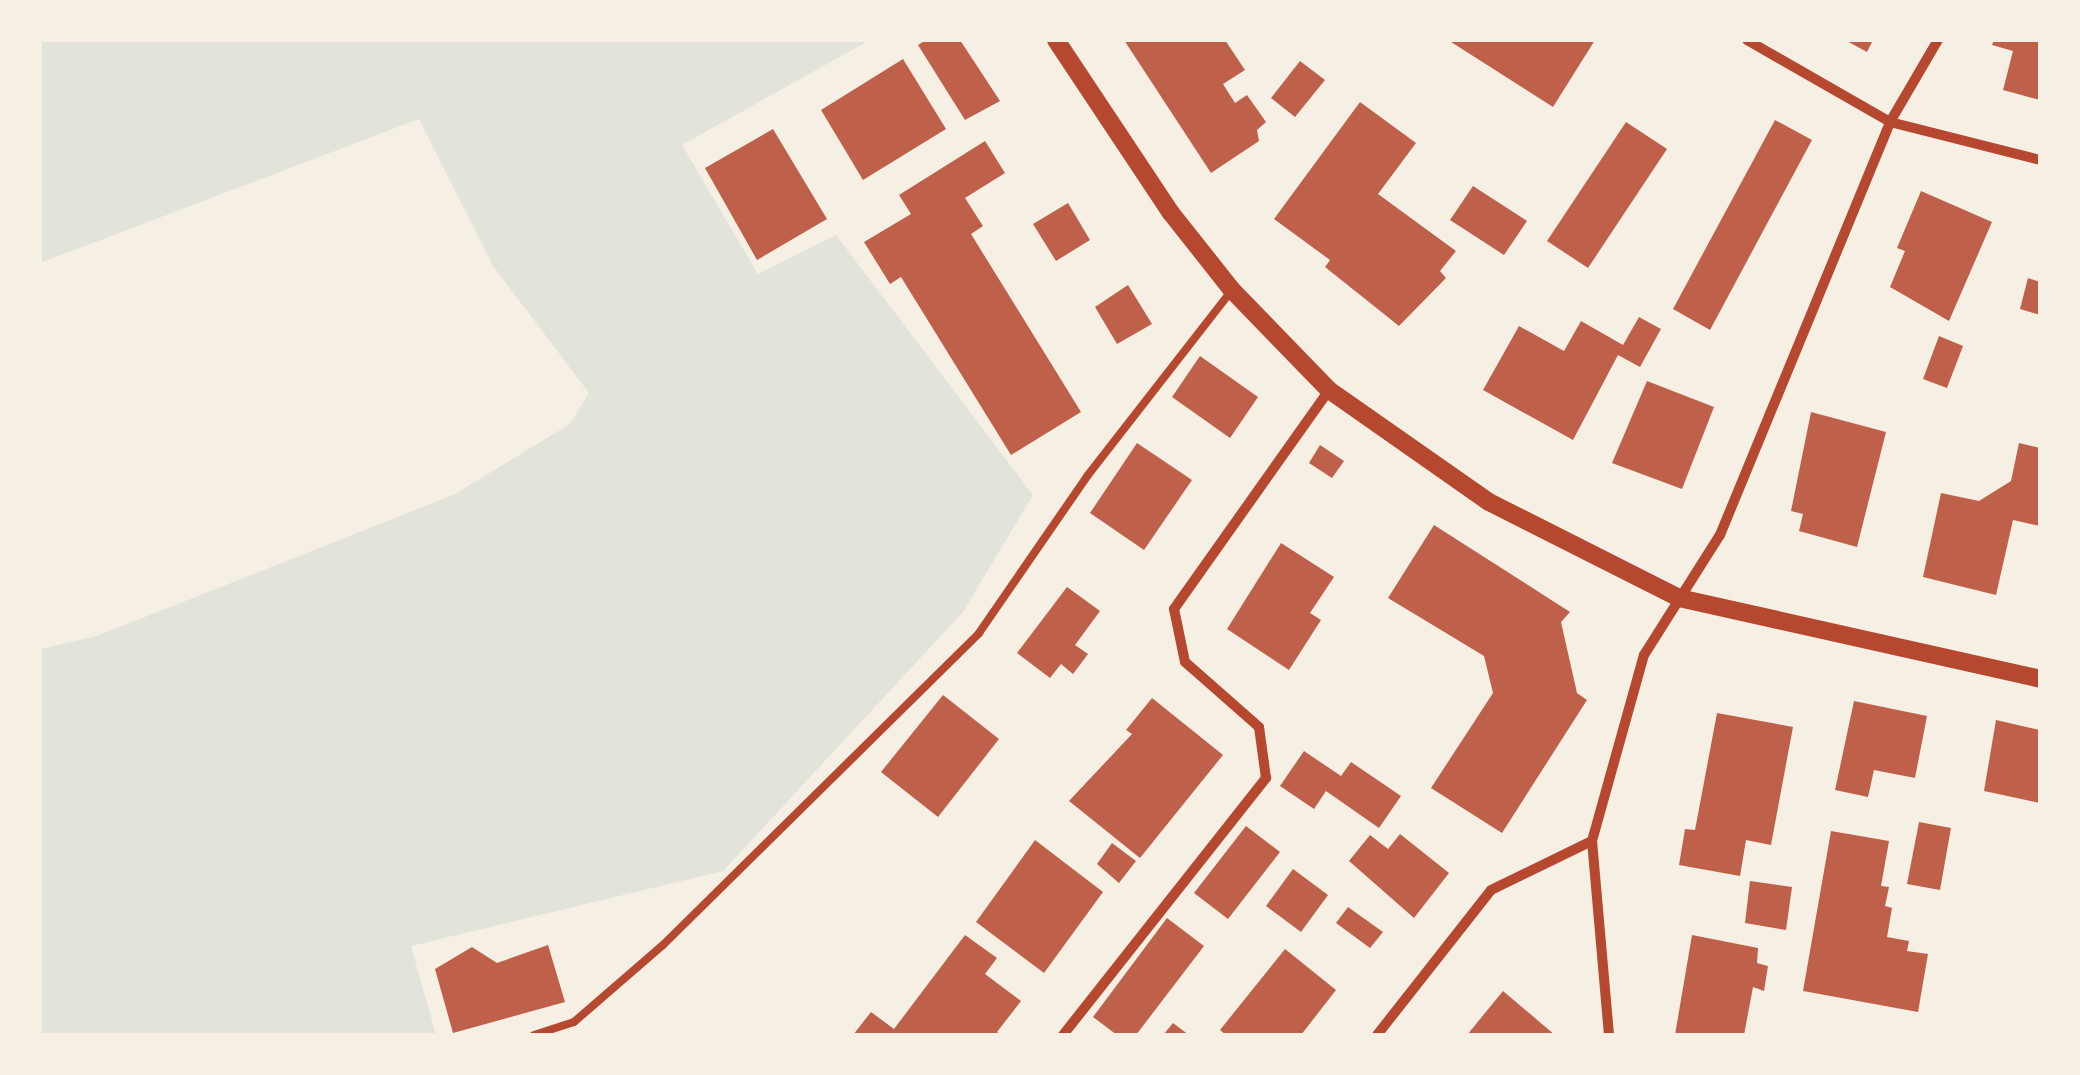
<!DOCTYPE html>
<html>
<head>
<meta charset="utf-8">
<style>
	body { margin:0 }
	#map { position:relative; width:2080px; height:1075px; overflow:hidden; background:#f6efe4; font-family:"Fira Sans",sans-serif }
	div>[style] { position:absolute }
	.green>* { inset:0; background:#e2e4dc }
	.building>* { inset:0; background:#bf614a }
	.service>* { height:8px; margin:-4px; padding:0 4px; transform-origin:4px; border-radius:4px; background:#b5482f }
	.minor>* { height:10px; margin:-5px; padding:0 5px; transform-origin:5px; border-radius:5px; background:#b5482f }
	.tertiary>* { height:18px; margin:-9px; padding:0 9px; transform-origin:9px; border-radius:9px; background:#b5482f }
	span { translate:-50% -50%; white-space:nowrap; text-align:center; line-height:1.15; -webkit-text-stroke:10px #f6efe4; paint-order:stroke }
	.frame { position:absolute; inset:0; border:42px solid #f6efe4; pointer-events:none }
</style>
</head>
<body>
<div id="map">
	<div class="green">
		<div style="clip-path:polygon(40px 40px,870px 40px,682px 145px,758px 274px,836px 235px,1033px 495px,963px 612px,723px 871px,411px 946px,436px 1035px,40px 1035px,40px 649px,97px 636px,455px 494px,570px 424px,589px 393px,493px 266px,419px 119px,40px 263px)"></div>
	</div>
	<div class="building">
		<div style="clip-path:polygon(926px 40px,960px 40px,1000px 101px,965px 120px,918px 45px)"></div>
		<div style="clip-path:polygon(1124px 40px,1225px 40px,1245px 70px,1223px 84px,1235px 103px,1247px 95px,1266px 122px,1257px 130px,1259px 141px,1211px 173px)"></div>
		<div style="clip-path:polygon(1448px 40px,1595px 40px,1553px 107px)"></div>
		<div style="clip-path:polygon(1845px 40px,1873px 40px,1867px 52px)"></div>
		<div style="clip-path:polygon(1994px 40px,2040px 40px,2040px 100px,2003px 90px,2013px 51px,1992px 45px)"></div>
		<div style="clip-path:polygon(903px 59px,946px 129px,863px 180px,821px 110px)"></div>
		<div style="clip-path:polygon(1300px 61px,1325px 80px,1295px 117px,1271px 98px)"></div>
		<div style="clip-path:polygon(1360px 102px,1416px 143px,1378px 194px,1456px 251px,1440px 271px,1446px 278px,1399px 326px,1325px 267px,1330px 260px,1274px 219px)"></div>
		<div style="clip-path:polygon(1775px 120px,1812px 140px,1710px 330px,1673px 309px)"></div>
		<div style="clip-path:polygon(1626px 122px,1667px 149px,1588px 268px,1547px 241px)"></div>
		<div style="clip-path:polygon(773px 129px,827px 219px,757px 260px,705px 168px)"></div>
		<div style="clip-path:polygon(985px 141px,1005px 173px,965px 198px,983px 226px,971px 234px,1081px 412px,1011px 455px,901px 277px,890px 284px,864px 242px,911px 214px,899px 195px)"></div>
		<div style="clip-path:polygon(1473px 186px,1527px 221px,1504px 255px,1450px 220px)"></div>
		<div style="clip-path:polygon(1921px 191px,1992px 222px,1949px 321px,1890px 287px,1905px 251px,1897px 248px)"></div>
		<div style="clip-path:polygon(1068px 203px,1090px 240px,1056px 261px,1033px 224px)"></div>
		<div style="clip-path:polygon(2028px 278px,2040px 282px,2040px 315px,2020px 309px)"></div>
		<div style="clip-path:polygon(1128px 285px,1152px 324px,1117px 344px,1095px 307px)"></div>
		<div style="clip-path:polygon(1639px 317px,1661px 329px,1640px 367px,1618px 355px,1573px 440px,1483px 390px,1519px 326px,1564px 351px,1581px 321px,1623px 345px)"></div>
		<div style="clip-path:polygon(1939px 336px,1963px 346px,1947px 388px,1923px 379px)"></div>
		<div style="clip-path:polygon(1200px 356px,1258px 397px,1230px 438px,1172px 397px)"></div>
		<div style="clip-path:polygon(1647px 381px,1714px 407px,1682px 489px,1612px 463px)"></div>
		<div style="clip-path:polygon(1811px 412px,1886px 432px,1857px 547px,1799px 531px,1803px 514px,1791px 511px)"></div>
		<div style="clip-path:polygon(1137px 443px,1192px 480px,1144px 550px,1090px 513px)"></div>
		<div style="clip-path:polygon(2019px 443px,2040px 448px,2040px 526px,2013px 520px,1996px 595px,1923px 577px,1941px 493px,1979px 501px,2011px 481px)"></div>
		<div style="clip-path:polygon(1320px 445px,1344px 461px,1332px 478px,1309px 463px)"></div>
		<div style="clip-path:polygon(1434px 525px,1570px 612px,1561px 622px,1577px 693px,1587px 700px,1502px 833px,1431px 788px,1493px 693px,1484px 656px,1388px 598px)"></div>
		<div style="clip-path:polygon(1281px 543px,1334px 577px,1310px 613px,1321px 620px,1289px 670px,1227px 629px)"></div>
		<div style="clip-path:polygon(1067px 587px,1100px 611px,1075px 645px,1088px 654px,1073px 674px,1061px 664px,1050px 678px,1017px 653px)"></div>
		<div style="clip-path:polygon(943px 695px,999px 739px,938px 817px,881px 772px)"></div>
		<div style="clip-path:polygon(1152px 698px,1223px 755px,1140px 858px,1069px 801px,1132px 734px,1126px 730px)"></div>
		<div style="clip-path:polygon(1854px 701px,1927px 716px,1915px 778px,1874px 770px,1868px 797px,1835px 790px)"></div>
		<div style="clip-path:polygon(1717px 713px,1793px 727px,1771px 845px,1746px 840px,1740px 876px,1679px 865px,1685px 829px,1695px 830px)"></div>
		<div style="clip-path:polygon(1996px 720px,2040px 730px,2040px 803px,1984px 791px)"></div>
		<div style="clip-path:polygon(1304px 751px,1341px 776px,1351px 762px,1401px 796px,1379px 828px,1326px 791px,1314px 809px,1280px 786px)"></div>
		<div style="clip-path:polygon(1919px 822px,1951px 828px,1940px 890px,1907px 884px)"></div>
		<div style="clip-path:polygon(1246px 826px,1280px 852px,1228px 919px,1194px 893px)"></div>
		<div style="clip-path:polygon(1831px 831px,1889px 841px,1881px 886px,1889px 887px,1885px 906px,1892px 908px,1887px 937px,1909px 941px,1907px 951px,1928px 954px,1918px 1012px,1803px 991px)"></div>
		<div style="clip-path:polygon(1400px 834px,1449px 873px,1414px 918px,1349px 861px,1370px 835px,1388px 849px)"></div>
		<div style="clip-path:polygon(1035px 840px,1103px 892px,1044px 973px,976px 922px)"></div>
		<div style="clip-path:polygon(1112px 843px,1136px 861px,1119px 883px,1097px 864px)"></div>
		<div style="clip-path:polygon(1293px 869px,1328px 895px,1301px 932px,1266px 906px)"></div>
		<div style="clip-path:polygon(1750px 881px,1792px 887px,1786px 930px,1745px 923px)"></div>
		<div style="clip-path:polygon(1348px 907px,1383px 932px,1370px 948px,1336px 923px)"></div>
		<div style="clip-path:polygon(1167px 918px,1204px 946px,1136px 1035px,1117px 1035px,1093px 1017px)"></div>
		<div style="clip-path:polygon(965px 935px,997px 958px,985px 974px,1021px 1001px,997px 1032px,1002px 1035px,853px 1035px,871px 1012px,894px 1029px)"></div>
		<div style="clip-path:polygon(1692px 935px,1758px 948px,1757px 963px,1768px 966px,1764px 991px,1753px 987px,1744px 1035px,1675px 1035px)"></div>
		<div style="clip-path:polygon(548px 945px,565px 1002px,453px 1033px,435px 969px,472px 947px,497px 963px)"></div>
		<div style="clip-path:polygon(1285px 949px,1336px 990px,1301px 1035px,1226px 1035px,1220px 1030px)"></div>
		<div style="clip-path:polygon(1503px 991px,1555px 1035px,1467px 1035px)"></div>
		<div style="clip-path:polygon(1173px 1023px,1189px 1035px,1163px 1035px)"></div>
	</div>
	<div class="service">
		<div style="left:534px;top:1035px;width:42px;rotate:-18deg"></div>
		<div style="left:574px;top:1022px;width:118px;rotate:-40.9deg"></div>
		<div style="left:663px;top:945px;width:444px;rotate:-44.6deg"></div>
		<div style="left:979px;top:633px;width:192px;rotate:-55.4deg"></div>
		<div style="left:1088px;top:475px;width:234px;rotate:-52.1deg"></div>
	</div>
	<div class="minor">
		<div style="left:1747px;top:40px;width:165px;rotate:29.8deg"></div>
		<div style="left:1890px;top:122px;width:95px;rotate:-59.7deg"></div>
		<div style="left:1063px;top:1035px;width:328px;rotate:-51.7deg"></div>
		<div style="left:1266px;top:778px;width:51px;rotate:-97.8deg"></div>
		<div style="left:1259px;top:727px;width:98px;rotate:-138.7deg"></div>
		<div style="left:1185px;top:662px;width:54px;rotate:-101.7deg"></div>
		<div style="left:1174px;top:609px;width:268px;rotate:-54.7deg"></div>
		<div style="left:1377px;top:1035px;width:184px;rotate:-51.8deg"></div>
		<div style="left:1491px;top:890px;width:112px;rotate:-25.9deg"></div>
		<div style="left:1609px;top:1035px;width:195px;rotate:-95deg"></div>
		<div style="left:1592px;top:841px;width:193px;rotate:-74.4deg"></div>
		<div style="left:1644px;top:655px;width:142px;rotate:-57.7deg"></div>
		<div style="left:1720px;top:535px;width:447px;rotate:-67.6deg"></div>
		<div style="left:1890px;top:122px;width:155px;rotate:14.2deg"></div>
	</div>
	<div class="tertiary">
		<div style="left:1056px;top:40px;width:208px;rotate:56.4deg"></div>
		<div style="left:1171px;top:213px;width:98px;rotate:51.6deg"></div>
		<div style="left:1232px;top:290px;width:139px;rotate:45.9deg"></div>
		<div style="left:1329px;top:390px;width:195px;rotate:35deg"></div>
		<div style="left:1489px;top:502px;width:213px;rotate:26.8deg"></div>
		<div style="left:1679px;top:598px;width:370px;rotate:12.6deg"></div>
	</div>
	<div class="frame"></div>
</div>
</body>
</html>
